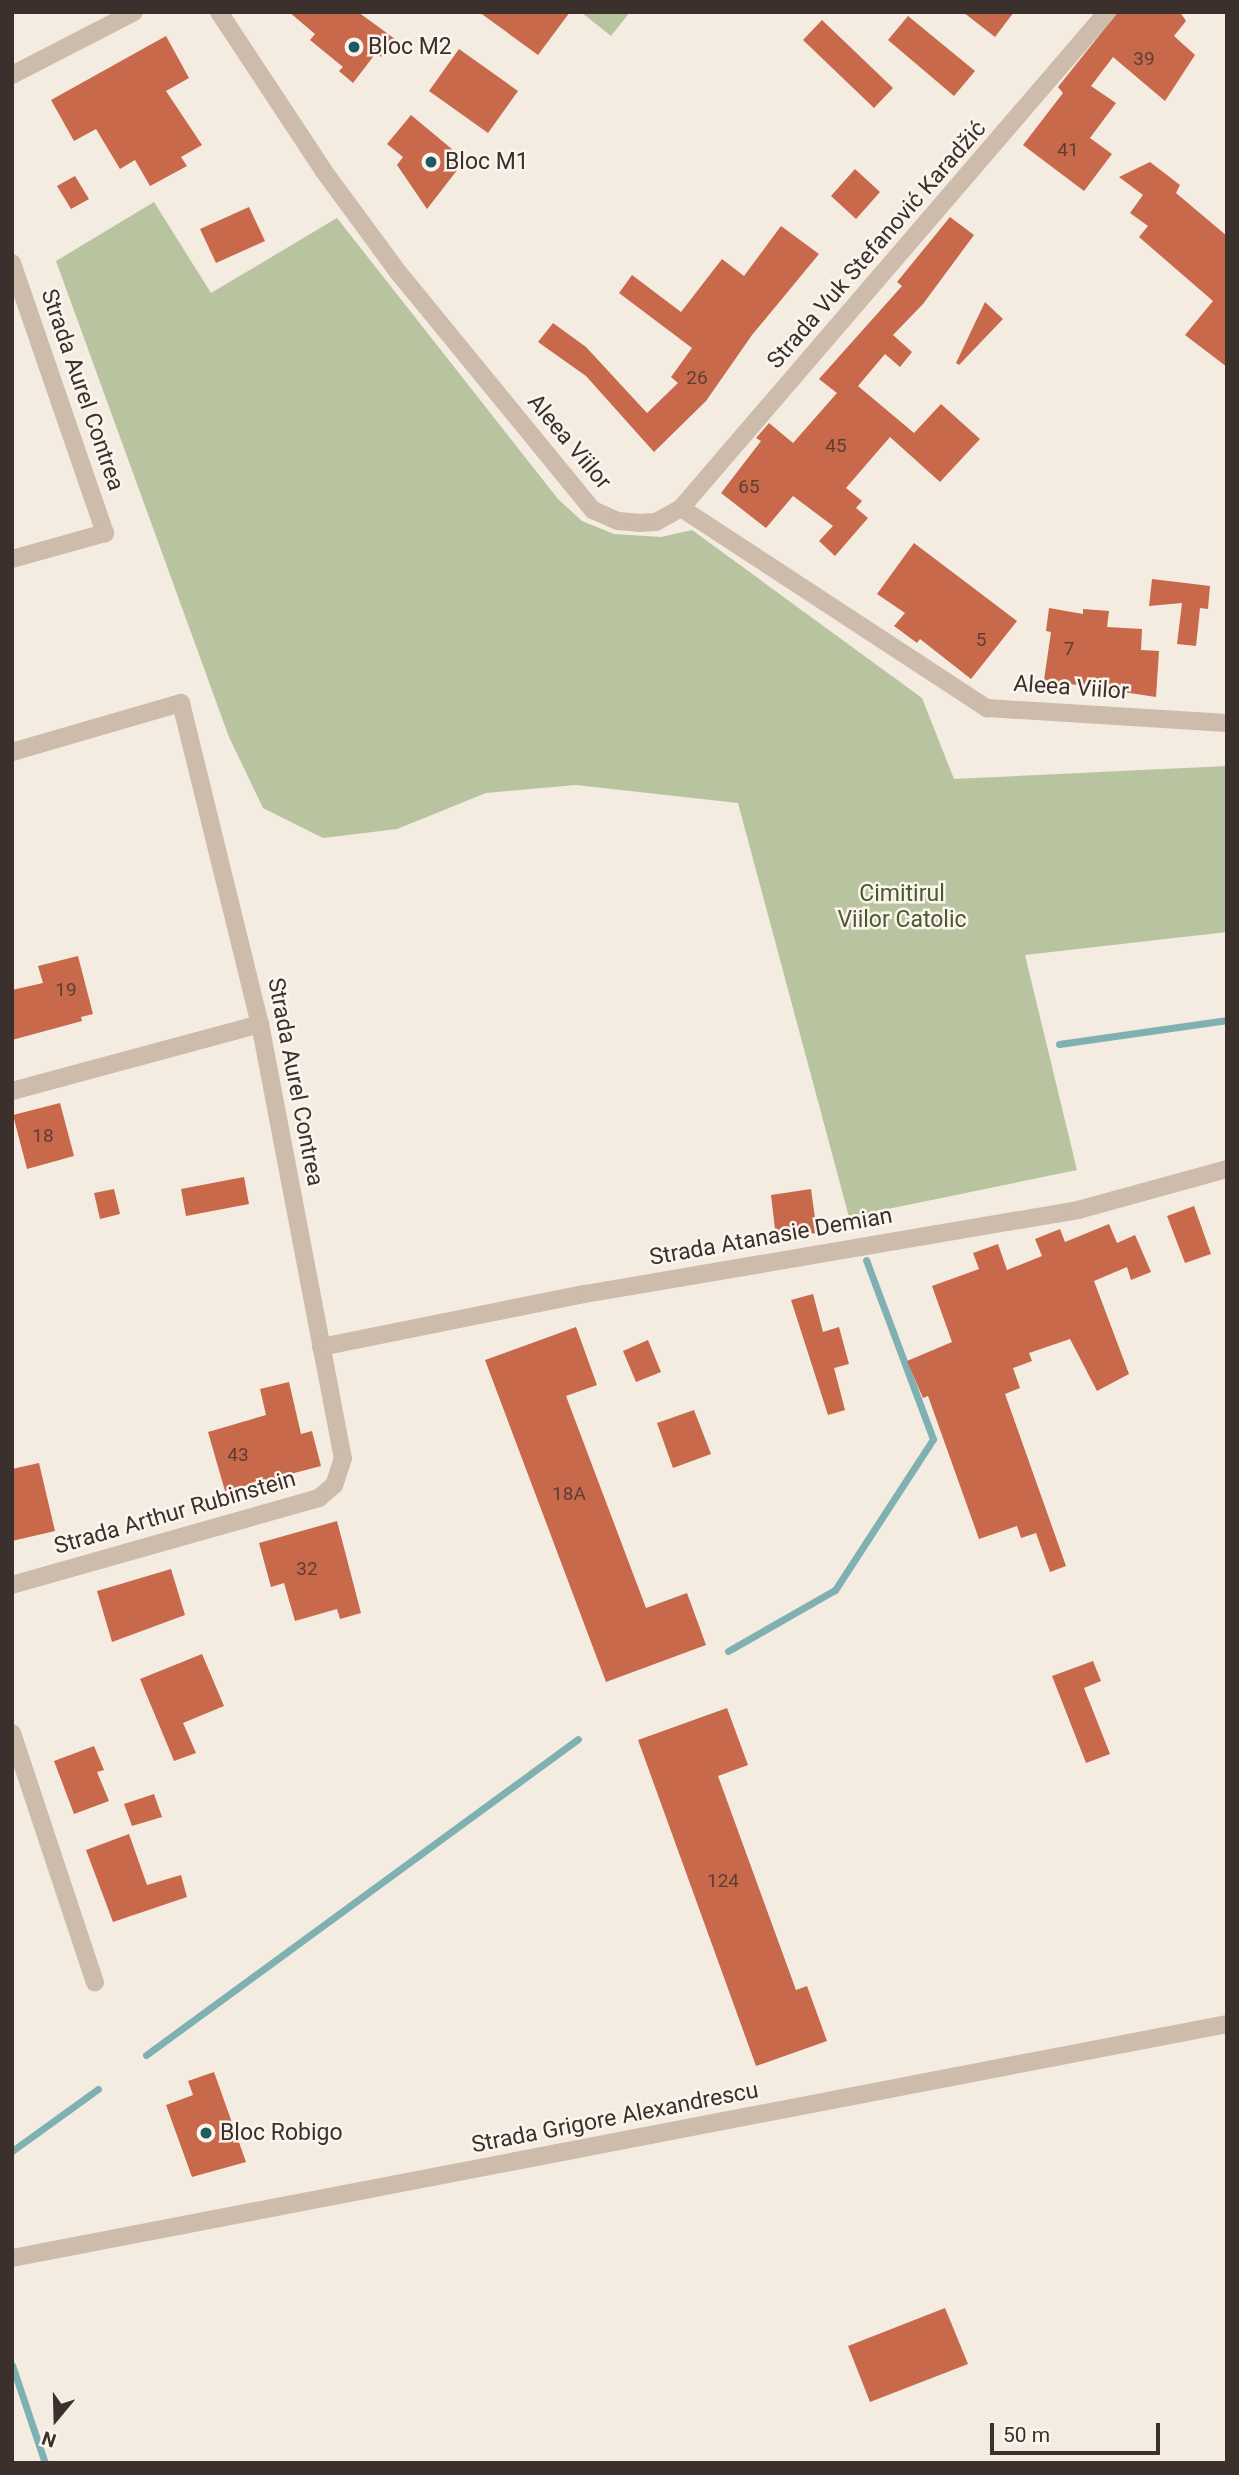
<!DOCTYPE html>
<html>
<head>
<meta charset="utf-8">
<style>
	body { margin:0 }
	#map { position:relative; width:1239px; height:2475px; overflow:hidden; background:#f4ebe1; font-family:Roboto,sans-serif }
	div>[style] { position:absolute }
	.green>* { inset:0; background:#b8c4a0 }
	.stream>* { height:7px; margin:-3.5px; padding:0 3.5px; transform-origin:3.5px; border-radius:3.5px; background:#7fb0b2 }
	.building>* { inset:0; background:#c8694b }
	.minor>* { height:18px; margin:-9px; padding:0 9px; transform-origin:9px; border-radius:9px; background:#cdbbac }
	.dots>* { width:19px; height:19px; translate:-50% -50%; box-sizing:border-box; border:4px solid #fbf5ee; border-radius:50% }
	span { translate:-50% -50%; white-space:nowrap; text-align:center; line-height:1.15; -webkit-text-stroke:5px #fbf5ee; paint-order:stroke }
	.number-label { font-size:19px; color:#5e3e33 }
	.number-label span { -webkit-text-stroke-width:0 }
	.poi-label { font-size:23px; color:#3b302b }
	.left { translate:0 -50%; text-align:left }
	.street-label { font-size:23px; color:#3b302b }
	.park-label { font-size:23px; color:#4a5a2e }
	.frame { position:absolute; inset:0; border:14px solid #3b302b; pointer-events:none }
	.north { position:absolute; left:21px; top:2384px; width:70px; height:70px; -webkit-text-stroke:5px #fbf5ee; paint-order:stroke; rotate:199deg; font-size:19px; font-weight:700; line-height:28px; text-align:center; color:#3b302b }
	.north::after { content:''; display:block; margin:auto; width:24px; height:32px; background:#3b302b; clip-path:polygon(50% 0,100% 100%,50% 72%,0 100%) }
	.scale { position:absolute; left:990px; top:2423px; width:170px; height:32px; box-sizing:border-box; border:4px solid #3b302b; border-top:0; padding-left:9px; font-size:21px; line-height:24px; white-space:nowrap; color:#3b302b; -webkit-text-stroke:5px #fbf5ee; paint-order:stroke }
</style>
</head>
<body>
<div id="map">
	<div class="green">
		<div style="clip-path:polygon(581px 12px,630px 12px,611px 36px)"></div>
		<div style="clip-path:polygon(154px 202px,211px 293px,337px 218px,558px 499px,582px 521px,614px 534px,661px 537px,692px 530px,922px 698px,954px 779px,1227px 766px,1227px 932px,1025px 955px,1077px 1170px,849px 1217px,738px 803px,576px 785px,486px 793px,397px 829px,323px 838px,263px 808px,229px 737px,56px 261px)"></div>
	</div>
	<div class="stream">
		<div style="left:1059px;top:1044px;width:170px;rotate:-8.1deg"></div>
		<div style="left:728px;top:1651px;width:123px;rotate:-29.7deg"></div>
		<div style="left:835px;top:1590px;width:180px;rotate:-57deg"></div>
		<div style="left:933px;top:1439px;width:191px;rotate:-110.5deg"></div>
		<div style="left:146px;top:2055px;width:535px;rotate:-36.18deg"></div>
		<div style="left:12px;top:2151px;width:106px;rotate:-35.8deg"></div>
		<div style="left:12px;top:2365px;width:103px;rotate:71.4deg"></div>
	</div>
	<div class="building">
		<div style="clip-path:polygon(289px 12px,358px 12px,395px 39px,381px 57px,376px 53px,353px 83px,339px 71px,343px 67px,310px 40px,315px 34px)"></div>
		<div style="clip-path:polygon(479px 12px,570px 12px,538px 55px)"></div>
		<div style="clip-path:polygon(963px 12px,1014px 12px,995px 37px)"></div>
		<div style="clip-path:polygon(1118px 12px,1180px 12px,1186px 21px,1174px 36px,1195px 55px,1165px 101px,1113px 57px,1091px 86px,1116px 103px,1090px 138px,1112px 154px,1084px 191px,1023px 145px,1063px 93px,1058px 87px)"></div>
		<div style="clip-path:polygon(908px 16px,975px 71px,954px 96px,888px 40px)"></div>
		<div style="clip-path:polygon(822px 20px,893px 88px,874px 108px,803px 40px)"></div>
		<div style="clip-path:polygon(166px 36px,189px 78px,166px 91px,202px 145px,181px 157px,187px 166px,150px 186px,135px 160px,120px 169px,96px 129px,74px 141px,51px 100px)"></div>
		<div style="clip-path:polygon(459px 49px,518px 91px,488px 133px,429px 91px)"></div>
		<div style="clip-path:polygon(411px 115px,465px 160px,427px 209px,397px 165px,403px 157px,387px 144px)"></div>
		<div style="clip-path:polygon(1150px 162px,1180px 185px,1176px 193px,1227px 236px,1227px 367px,1185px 335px,1213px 301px,1139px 237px,1148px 226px,1130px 213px,1143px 195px,1119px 177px)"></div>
		<div style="clip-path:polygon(855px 169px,880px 192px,856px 219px,831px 196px)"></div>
		<div style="clip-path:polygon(75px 176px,89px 199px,71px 209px,57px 186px)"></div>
		<div style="clip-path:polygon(249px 207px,265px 241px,216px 263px,200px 229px)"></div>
		<div style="clip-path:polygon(950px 217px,974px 235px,923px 304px,893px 335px,912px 352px,900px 367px,885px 354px,858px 386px,914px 433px,941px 404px,980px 439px,940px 482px,890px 437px,846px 488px,862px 501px,856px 508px,868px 518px,835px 556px,819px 541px,833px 526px,793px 496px,766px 528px,721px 493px,761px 441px,756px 438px,769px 423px,793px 443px,837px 393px,819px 379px,902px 286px,897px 282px)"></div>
		<div style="clip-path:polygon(781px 226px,819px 254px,752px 335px,706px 401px,654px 452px,586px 376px,538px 342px,553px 323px,586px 347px,647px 413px,678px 383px,671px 377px,692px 348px,619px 293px,632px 275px,681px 312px,722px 259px,744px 276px)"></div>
		<div style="clip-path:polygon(985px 302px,1003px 319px,959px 365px,956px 363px)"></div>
		<div style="clip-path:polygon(914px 543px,1017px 621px,971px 679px,920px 639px,917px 643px,894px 626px,905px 613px,877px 594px)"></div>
		<div style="clip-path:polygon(1152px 579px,1210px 586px,1208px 609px,1200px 608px,1196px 646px,1177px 644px,1182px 603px,1149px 606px)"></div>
		<div style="clip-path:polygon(1049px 608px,1083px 614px,1083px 609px,1109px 611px,1107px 627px,1142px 629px,1141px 650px,1159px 651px,1156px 697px,1044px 680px,1051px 632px,1046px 631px)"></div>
		<div style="clip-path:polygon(78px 956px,93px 1014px,81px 1017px,82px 1021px,12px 1040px,12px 990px,43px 983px,38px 966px)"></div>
		<div style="clip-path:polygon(60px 1103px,74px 1156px,27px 1169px,13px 1115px)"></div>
		<div style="clip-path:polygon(244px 1177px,249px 1204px,186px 1216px,181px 1189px)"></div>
		<div style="clip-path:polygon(114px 1189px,120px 1214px,100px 1219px,94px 1193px)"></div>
		<div style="clip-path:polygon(811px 1189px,817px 1233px,776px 1238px,771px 1195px)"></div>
		<div style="clip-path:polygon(1194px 1206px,1211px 1254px,1185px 1263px,1167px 1216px)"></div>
		<div style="clip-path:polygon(1109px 1224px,1117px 1243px,1135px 1235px,1151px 1272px,1131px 1280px,1127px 1267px,1094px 1281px,1129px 1374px,1097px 1391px,1070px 1339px,1029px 1353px,1032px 1361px,1013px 1368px,1020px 1388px,1005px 1394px,1066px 1566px,1050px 1572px,1036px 1533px,1021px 1538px,1017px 1526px,979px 1539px,928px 1396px,923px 1398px,907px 1361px,952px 1342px,932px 1286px,979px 1269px,973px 1253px,998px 1244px,1007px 1270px,1042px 1256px,1035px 1239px,1060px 1229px,1065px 1242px)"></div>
		<div style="clip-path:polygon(813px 1294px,823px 1332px,839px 1327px,849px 1364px,834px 1368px,845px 1410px,828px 1415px,791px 1300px)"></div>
		<div style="clip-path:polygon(576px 1327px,597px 1385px,566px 1396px,646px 1608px,687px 1593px,706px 1645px,606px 1682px,485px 1360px)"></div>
		<div style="clip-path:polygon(648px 1340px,661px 1372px,636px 1382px,623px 1351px)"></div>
		<div style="clip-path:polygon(289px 1382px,301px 1434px,312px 1431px,321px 1466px,225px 1491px,208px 1432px,266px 1415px,260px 1389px)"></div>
		<div style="clip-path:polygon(694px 1410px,711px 1454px,673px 1468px,657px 1423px)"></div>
		<div style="clip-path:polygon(39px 1463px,55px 1531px,12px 1541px,12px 1469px)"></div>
		<div style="clip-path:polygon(337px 1521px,361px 1613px,340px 1619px,337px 1609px,295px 1621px,284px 1583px,271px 1587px,259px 1543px)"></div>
		<div style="clip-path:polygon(171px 1569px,185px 1615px,112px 1642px,97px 1591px)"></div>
		<div style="clip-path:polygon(202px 1654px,224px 1706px,183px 1723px,196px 1753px,174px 1761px,140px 1679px)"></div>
		<div style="clip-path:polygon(1093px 1661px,1101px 1681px,1084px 1688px,1110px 1754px,1086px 1763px,1052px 1676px)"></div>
		<div style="clip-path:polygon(727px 1708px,748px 1765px,718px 1776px,796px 1990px,807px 1986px,827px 2041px,756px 2066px,638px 1740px)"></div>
		<div style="clip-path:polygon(94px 1746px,104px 1770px,97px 1772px,109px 1801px,74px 1814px,54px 1761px)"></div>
		<div style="clip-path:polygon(154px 1794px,162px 1817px,132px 1826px,124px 1804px)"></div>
		<div style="clip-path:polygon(129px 1834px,147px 1885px,181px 1875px,187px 1897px,113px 1922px,86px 1850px)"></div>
		<div style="clip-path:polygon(214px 2072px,246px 2162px,192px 2177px,166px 2105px,193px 2095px,188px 2081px)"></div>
		<div style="clip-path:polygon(945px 2308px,968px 2364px,870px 2402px,848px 2346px)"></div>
	</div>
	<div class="minor">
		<div style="left:219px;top:12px;width:189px;rotate:56.6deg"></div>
		<div style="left:323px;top:170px;width:127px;rotate:53.7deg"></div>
		<div style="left:398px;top:272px;width:308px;rotate:50.7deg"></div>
		<div style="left:593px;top:510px;width:27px;rotate:24deg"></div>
		<div style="left:618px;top:521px;width:21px;rotate:5deg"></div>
		<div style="left:639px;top:523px;width:17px;rotate:-3deg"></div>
		<div style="left:656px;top:522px;width:29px;rotate:-29deg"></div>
		<div style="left:681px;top:508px;width:366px;rotate:33.2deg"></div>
		<div style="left:987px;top:708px;width:240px;rotate:3.6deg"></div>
		<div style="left:12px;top:75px;width:137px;rotate:-27.3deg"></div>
		<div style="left:12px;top:263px;width:286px;rotate:71deg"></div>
		<div style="left:105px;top:533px;width:97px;rotate:164.4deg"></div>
		<div style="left:681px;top:508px;width:654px;rotate:-49.34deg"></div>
		<div style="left:12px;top:752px;width:176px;rotate:-16.2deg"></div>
		<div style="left:181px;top:703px;width:331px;rotate:76.2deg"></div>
		<div style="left:260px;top:1024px;width:442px;rotate:79.2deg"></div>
		<div style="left:343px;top:1458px;width:28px;rotate:108deg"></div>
		<div style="left:334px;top:1485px;width:20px;rotate:139deg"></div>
		<div style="left:319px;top:1498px;width:319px;rotate:164.2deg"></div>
		<div style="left:12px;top:1091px;width:257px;rotate:-15.1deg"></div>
		<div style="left:321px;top:1347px;width:269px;rotate:-11.4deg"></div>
		<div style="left:585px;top:1294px;width:500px;rotate:-9.67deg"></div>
		<div style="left:1078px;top:1210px;width:155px;rotate:-15.4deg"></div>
		<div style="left:12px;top:1733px;width:263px;rotate:71.6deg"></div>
		<div style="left:12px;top:2258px;width:1237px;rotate:-10.9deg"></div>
	</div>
	<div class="dots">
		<div style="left:354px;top:47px;background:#1f5a5e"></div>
		<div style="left:431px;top:162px;background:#1f5a5e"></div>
		<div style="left:206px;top:2133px;background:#1f5a5e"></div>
	</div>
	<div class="number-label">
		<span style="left:1144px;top:59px">39</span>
		<span style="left:1068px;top:150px">41</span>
		<span style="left:697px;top:378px">26</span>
		<span style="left:836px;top:446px">45</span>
		<span style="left:749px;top:487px">65</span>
		<span style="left:981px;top:640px">5</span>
		<span style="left:1069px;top:649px">7</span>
		<span style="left:66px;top:990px">19</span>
		<span style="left:43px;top:1136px">18</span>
		<span style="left:238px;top:1455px">43</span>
		<span style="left:569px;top:1494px">18A</span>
		<span style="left:307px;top:1569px">32</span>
		<span style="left:723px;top:1881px">124</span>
	</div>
	<div class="poi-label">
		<span class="left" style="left:368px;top:47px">Bloc M2</span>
		<span class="left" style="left:445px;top:162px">Bloc M1</span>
		<span class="left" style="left:220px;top:2133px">Bloc Robigo</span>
	</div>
	<div class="street-label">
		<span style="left:877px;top:245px;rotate:-49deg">Strada Vuk Stefanović Karadžić</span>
		<span style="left:82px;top:390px;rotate:71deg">Strada Aurel Contrea</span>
		<span style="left:569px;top:442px;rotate:50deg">Aleea Viilor</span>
		<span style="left:1071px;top:688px;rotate:4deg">Aleea Viilor</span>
		<span style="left:295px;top:1082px;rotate:79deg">Strada Aurel Contrea</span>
		<span style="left:771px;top:1237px;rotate:-10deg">Strada Atanasie Demian</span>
		<span style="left:175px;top:1513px;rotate:-16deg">Strada Arthur Rubinstein</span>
		<span style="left:615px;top:2118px;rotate:-11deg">Strada Grigore Alexandrescu</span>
	</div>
	<div class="park-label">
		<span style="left:902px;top:907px">Cimitirul<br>Viilor Catolic</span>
	</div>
	<div class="frame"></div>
	<div class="north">N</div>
	<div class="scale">50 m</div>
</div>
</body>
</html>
